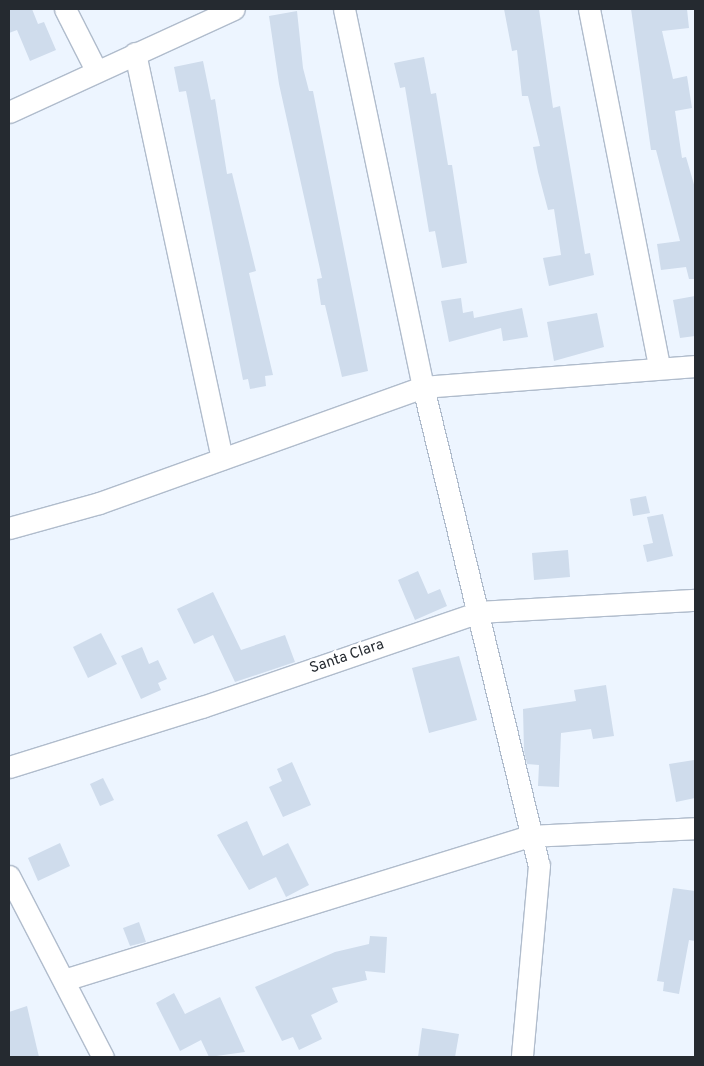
<!DOCTYPE html>
<html>
<head>
<meta charset="utf-8">
<style>
	body { margin:0 }
	#map { position:relative; width:704px; height:1066px; overflow:hidden; background:#edf5ff; font-family:Overpass,sans-serif }
	div>[style] { position:absolute }
	.building>* { inset:0; background:#cfdcec }
	.roads { filter:drop-shadow(1px 0 #b0bccc) drop-shadow(-1px 0 #b0bccc) drop-shadow(0 1px #b0bccc) drop-shadow(0 -1px #b0bccc) }
	.street>* { height:21px; margin:-10.5px; padding:0 10.5px; transform-origin:10.5px; border-radius:10.5px; background:#fff }
	span { translate:-50% -50%; white-space:nowrap; text-align:center; line-height:1.15; -webkit-text-stroke:5px #fff; paint-order:stroke }
	.street-label { font-size:15px; color:#252a30 }
	.frame { position:absolute; inset:0; border:10px solid #252a30; pointer-events:none }
</style>
</head>
<body>
<div id="map">
	<div class="building">
		<div style="clip-path:polygon(9px 9px,32px 9px,38px 24px,44px 22px,56px 50px,30px 61px,17px 30px,9px 33px)"></div>
		<div style="clip-path:polygon(504px 9px,539px 9px,553px 108px,560px 106px,585px 254px,590px 253px,594px 275px,549px 286px,543px 258px,561px 255px,554px 209px,548px 210px,538px 172px,533px 147px,540px 146px,528px 96px,522px 96px,517px 50px,512px 51px)"></div>
		<div style="clip-path:polygon(631px 9px,687px 9px,689px 28px,662px 31px,673px 79px,687px 76px,692px 108px,675px 111px,682px 158px,686px 157px,695px 188px,695px 279px,689px 279px,686px 267px,661px 270px,657px 244px,680px 241px,656px 150px,651px 150px)"></div>
		<div style="clip-path:polygon(297px 11px,303px 68px,309px 91px,313px 91px,368px 371px,342px 377px,325px 305px,321px 305px,317px 279px,322px 278px,279px 84px,269px 16px)"></div>
		<div style="clip-path:polygon(424px 57px,431px 94px,436px 93px,448px 165px,452px 165px,467px 263px,442px 268px,435px 231px,429px 232px,405px 87px,400px 88px,394px 63px)"></div>
		<div style="clip-path:polygon(203px 61px,211px 100px,215px 99px,227px 174px,232px 173px,256px 271px,249px 273px,273px 375px,265px 376px,266px 386px,250px 389px,248px 379px,243px 380px,186px 91px,179px 92px,174px 67px)"></div>
		<div style="clip-path:polygon(695px 296px,695px 336px,680px 338px,673px 300px)"></div>
		<div style="clip-path:polygon(461px 298px,463px 313px,473px 311px,474px 318px,522px 308px,528px 337px,503px 341px,501px 328px,449px 342px,441px 301px)"></div>
		<div style="clip-path:polygon(597px 313px,604px 347px,554px 361px,547px 322px)"></div>
		<div style="clip-path:polygon(646px 496px,650px 513px,633px 516px,630px 499px)"></div>
		<div style="clip-path:polygon(663px 514px,673px 556px,647px 562px,643px 545px,653px 543px,647px 517px)"></div>
		<div style="clip-path:polygon(568px 550px,570px 577px,534px 580px,532px 553px)"></div>
		<div style="clip-path:polygon(418px 571px,428px 594px,440px 589px,447px 606px,415px 620px,398px 580px)"></div>
		<div style="clip-path:polygon(213px 592px,241px 650px,285px 635px,295px 662px,235px 682px,213px 635px,194px 644px,177px 609px)"></div>
		<div style="clip-path:polygon(101px 633px,117px 664px,88px 678px,73px 647px)"></div>
		<div style="clip-path:polygon(142px 647px,149px 664px,158px 660px,167px 679px,158px 683px,161px 690px,141px 699px,121px 656px)"></div>
		<div style="clip-path:polygon(459px 656px,477px 720px,429px 733px,412px 668px)"></div>
		<div style="clip-path:polygon(606px 685px,614px 736px,593px 739px,591px 729px,561px 733px,559px 787px,538px 786px,539px 765px,527px 764px,524px 751px,523px 709px,576px 701px,574px 690px)"></div>
		<div style="clip-path:polygon(694px 760px,695px 798px,676px 802px,669px 764px)"></div>
		<div style="clip-path:polygon(292px 762px,311px 805px,283px 817px,269px 787px,282px 781px,277px 769px)"></div>
		<div style="clip-path:polygon(103px 778px,114px 800px,100px 806px,90px 784px)"></div>
		<div style="clip-path:polygon(247px 821px,263px 856px,288px 843px,309px 885px,286px 897px,276px 877px,249px 890px,217px 835px)"></div>
		<div style="clip-path:polygon(60px 843px,70px 866px,38px 881px,28px 858px)"></div>
		<div style="clip-path:polygon(673px 888px,695px 891px,695px 941px,689px 940px,679px 994px,663px 991px,664px 982px,657px 981px)"></div>
		<div style="clip-path:polygon(139px 922px,146px 942px,130px 946px,123px 928px)"></div>
		<div style="clip-path:polygon(370px 936px,387px 937px,385px 973px,365px 971px,367px 980px,332px 988px,338px 1002px,311px 1015px,322px 1039px,299px 1050px,293px 1037px,282px 1041px,255px 987px,335px 952px,369px 944px)"></div>
		<div style="clip-path:polygon(174px 993px,185px 1014px,220px 997px,245px 1052px,209px 1057px,201px 1040px,180px 1051px,156px 1003px)"></div>
		<div style="clip-path:polygon(27px 1006px,39px 1057px,9px 1057px,9px 1012px)"></div>
		<div style="clip-path:polygon(422px 1028px,459px 1034px,455px 1057px,418px 1057px)"></div>
	</div>
	<div class="roads">
		<div class="street">
			<div style="left:65px;top:9px;width:68px;rotate:63.1deg"></div>
			<div style="left:344px;top:9px;width:386px;rotate:78.2deg"></div>
			<div style="left:423px;top:387px;width:492px;rotate:76.4deg"></div>
			<div style="left:539px;top:865px;width:193px;rotate:95.1deg"></div>
			<div style="left:589px;top:9px;width:365px;rotate:78.9deg"></div>
			<div style="left:135px;top:53px;width:415px;rotate:77.9deg"></div>
			<div style="left:9px;top:112px;width:247px;rotate:-24.6deg"></div>
			<div style="left:9px;top:528px;width:93px;rotate:-15.5deg"></div>
			<div style="left:99px;top:503px;width:344px;rotate:-19.7deg"></div>
			<div style="left:423px;top:387px;width:273px;rotate:-4.4deg"></div>
			<div style="left:9px;top:767px;width:202px;rotate:-17.3deg"></div>
			<div style="left:202px;top:707px;width:293px;rotate:-18.9deg"></div>
			<div style="left:479px;top:612px;width:216px;rotate:-3.2deg"></div>
			<div style="left:9px;top:876px;width:204px;rotate:62.6deg"></div>
			<div style="left:64px;top:980px;width:486px;rotate:-17.2deg"></div>
			<div style="left:528px;top:836px;width:167px;rotate:-2.7deg"></div>
		</div>
	</div>
	<div class="street-label">
		<span style="left:347px;top:657px;rotate:-19deg">Santa Clara</span>
	</div>
	<div class="frame"></div>
</div>
</body>
</html>
